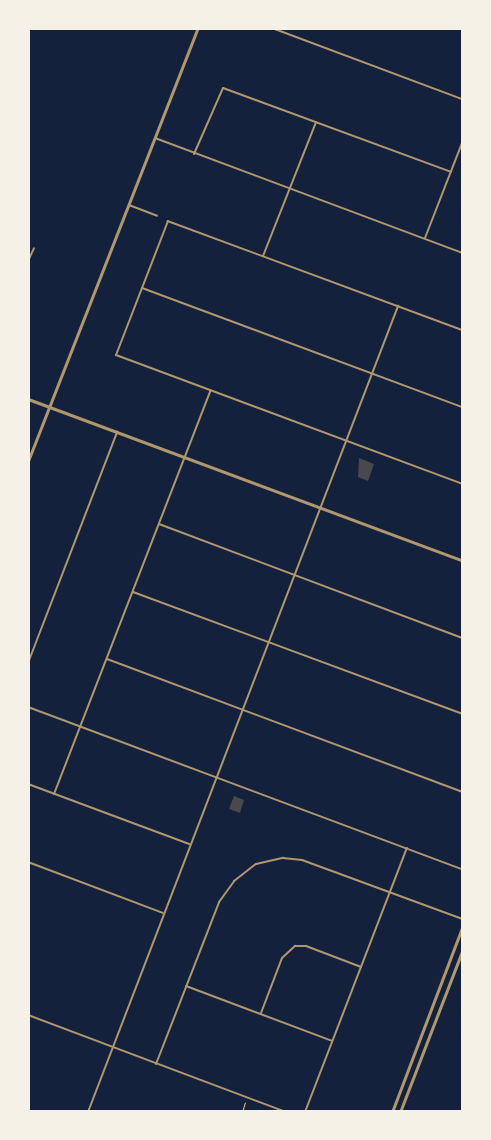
<!DOCTYPE html>
<html>
<head>
<meta charset="utf-8">
<style>
	body { margin:0 }
	#map { position:relative; width:491px; height:1140px; overflow:hidden; background:#14213d; font-family:"Roboto Condensed",sans-serif }
	div>[style] { position:absolute }
	.building>* { inset:0; background:#48494c }
	.path>* { height:1px; margin:-0.5px; padding:0 0.5px; transform-origin:0.5px; border-radius:0.5px; background:#e5c07b }
	.minor>* { height:2px; margin:-1px; padding:0 1px; transform-origin:1px; border-radius:1px; background:#b1986c }
	.tertiary>* { height:3px; margin:-1.5px; padding:0 1.5px; transform-origin:1.5px; border-radius:1.5px; background:#b1986c }
	span { translate:-50% -50%; white-space:nowrap; text-align:center; line-height:1.15; -webkit-text-stroke:6px #f6f1e7; paint-order:stroke }
	.frame { position:absolute; inset:0; border:30px solid #f6f1e7; pointer-events:none }
</style>
</head>
<body>
<div id="map">
	<div class="building">
		<div style="clip-path:polygon(359px 458px,374px 464px,368px 481px,358px 477px)"></div>
		<div style="clip-path:polygon(234px 796px,244px 800px,240px 813px,229px 809px)"></div>
	</div>
	<div class="path">
		<div style="left:242px;top:1112px;width:10px;rotate:-73deg"></div>
	</div>
	<div class="minor">
		<div style="left:272px;top:28px;width:203px;rotate:20.5deg"></div>
		<div style="left:155px;top:138px;width:328px;rotate:20.5deg"></div>
		<div style="left:194px;top:154px;width:72px;rotate:-66.3deg"></div>
		<div style="left:223px;top:88px;width:243px;rotate:20.2deg"></div>
		<div style="left:129px;top:205px;width:30px;rotate:21deg"></div>
		<div style="left:425px;top:238px;width:102px;rotate:-68.7deg"></div>
		<div style="left:263px;top:256px;width:144px;rotate:-68.4deg"></div>
		<div style="left:28px;top:261px;width:14px;rotate:-65deg"></div>
		<div style="left:142px;top:288px;width:341px;rotate:20.4deg"></div>
		<div style="left:462px;top:330px;width:314px;rotate:-159.7deg"></div>
		<div style="left:168px;top:221px;width:144px;rotate:111.2deg"></div>
		<div style="left:116px;top:355px;width:369px;rotate:20.4deg"></div>
		<div style="left:159px;top:524px;width:324px;rotate:20.6deg"></div>
		<div style="left:133px;top:592px;width:351px;rotate:20.3deg"></div>
		<div style="left:107px;top:659px;width:379px;rotate:20.5deg"></div>
		<div style="left:28px;top:663px;width:248px;rotate:-68.9deg"></div>
		<div style="left:28px;top:707px;width:463px;rotate:20.5deg"></div>
		<div style="left:28px;top:784px;width:172px;rotate:20.4deg"></div>
		<div style="left:54px;top:794px;width:433px;rotate:-68.8deg"></div>
		<div style="left:28px;top:862px;width:144px;rotate:20.7deg"></div>
		<div style="left:186px;top:986px;width:156px;rotate:20.6deg"></div>
		<div style="left:261px;top:1013px;width:59px;rotate:-69.1deg"></div>
		<div style="left:282px;top:958px;width:18px;rotate:-43deg"></div>
		<div style="left:295px;top:946px;width:11px"></div>
		<div style="left:306px;top:946px;width:59px;rotate:20.9deg"></div>
		<div style="left:28px;top:1015px;width:276px;rotate:20.6deg"></div>
		<div style="left:156px;top:1064px;width:174px;rotate:-68.7deg"></div>
		<div style="left:219px;top:902px;width:26px;rotate:-54deg"></div>
		<div style="left:234px;top:881px;width:28px;rotate:-38deg"></div>
		<div style="left:256px;top:864px;width:28px;rotate:-13deg"></div>
		<div style="left:283px;top:858px;width:19px;rotate:6deg"></div>
		<div style="left:302px;top:860px;width:171px;rotate:20.2deg"></div>
		<div style="left:28px;top:1101px;width:4px;rotate:90deg"></div>
		<div style="left:88px;top:1112px;width:864px;rotate:-68.96deg"></div>
		<div style="left:305px;top:1112px;width:283px;rotate:-68.9deg"></div>
	</div>
	<div class="tertiary">
		<div style="left:28px;top:399px;width:463px;rotate:20.4deg"></div>
		<div style="left:28px;top:461px;width:465px;rotate:-68.6deg"></div>
		<div style="left:392px;top:1112px;width:197px;rotate:-69.2deg"></div>
		<div style="left:400px;top:1112px;width:173px;rotate:-68.9deg"></div>
	</div>
	<div class="frame"></div>
</div>
</body>
</html>
